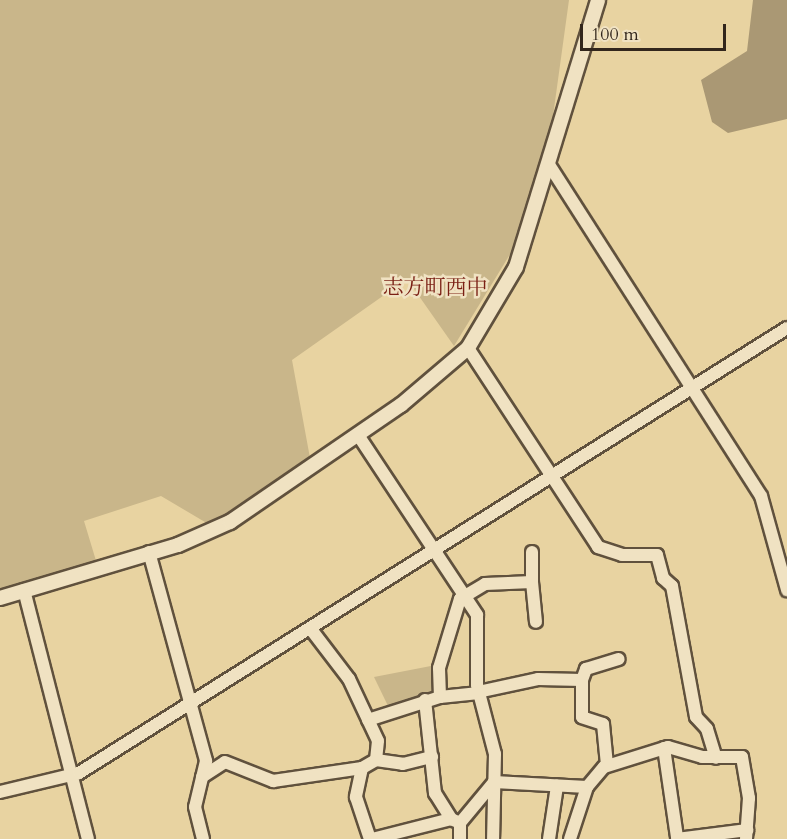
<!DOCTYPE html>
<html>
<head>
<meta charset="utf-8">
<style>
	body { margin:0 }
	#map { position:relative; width:787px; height:839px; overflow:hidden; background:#e8d3a1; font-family:Cardo,"Noto Serif JP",serif }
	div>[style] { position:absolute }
	.green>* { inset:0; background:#c9b68a }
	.water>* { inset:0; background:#aa9874 }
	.roads { filter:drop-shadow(2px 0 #60513d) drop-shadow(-2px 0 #60513d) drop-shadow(0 2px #60513d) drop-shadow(0 -2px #60513d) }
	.minor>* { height:12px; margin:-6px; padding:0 6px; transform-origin:6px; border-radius:6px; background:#f0e2c2 }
	.tertiary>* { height:14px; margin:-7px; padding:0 7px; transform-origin:7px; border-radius:7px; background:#f0e2c2 }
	span { translate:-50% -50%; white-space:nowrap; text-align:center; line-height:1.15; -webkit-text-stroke:5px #f0e2c2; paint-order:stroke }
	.quarter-label { font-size:21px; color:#7a1f14 }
	.scale { position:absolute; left:580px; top:24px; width:146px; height:27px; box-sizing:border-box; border:3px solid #32261c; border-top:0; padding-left:8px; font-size:18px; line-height:21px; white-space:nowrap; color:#32261c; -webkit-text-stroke:4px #f0e2c2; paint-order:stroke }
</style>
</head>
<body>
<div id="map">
	<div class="green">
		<div style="clip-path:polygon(0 0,569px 0,549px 145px,520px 238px,454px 346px,407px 279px,292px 360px,310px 458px,210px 525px,161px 496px,84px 521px,97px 564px,0 594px)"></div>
		<div style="clip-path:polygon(436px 665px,437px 695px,389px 708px,374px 677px)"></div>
	</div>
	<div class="water">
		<div style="clip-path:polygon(753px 0,787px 0,787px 119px,728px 133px,712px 122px,701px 80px,747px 51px)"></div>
	</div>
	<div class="roads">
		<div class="minor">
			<div style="left:548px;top:163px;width:395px;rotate:57.4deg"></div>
			<div style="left:761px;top:496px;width:98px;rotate:74.5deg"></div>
			<div style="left:468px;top:348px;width:238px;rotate:56.8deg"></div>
			<div style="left:598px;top:547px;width:25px;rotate:18deg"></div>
			<div style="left:622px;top:555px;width:35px"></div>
			<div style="left:657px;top:555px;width:24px;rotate:75deg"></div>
			<div style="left:663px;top:578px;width:12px;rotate:42deg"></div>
			<div style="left:672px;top:586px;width:133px;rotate:79.6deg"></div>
			<div style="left:696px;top:717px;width:16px;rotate:47deg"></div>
			<div style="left:707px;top:729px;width:30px;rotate:73deg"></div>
			<div style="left:358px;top:435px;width:216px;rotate:56.5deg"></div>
			<div style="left:477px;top:615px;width:70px;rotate:90deg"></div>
			<div style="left:477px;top:685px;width:71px;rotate:75.4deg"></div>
			<div style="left:495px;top:754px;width:85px;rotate:91.3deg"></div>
			<div style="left:149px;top:552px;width:217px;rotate:74.7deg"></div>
			<div style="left:206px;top:761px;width:47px;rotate:103.4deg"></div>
			<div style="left:195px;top:807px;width:33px;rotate:76deg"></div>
			<div style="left:532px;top:582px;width:40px;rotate:84.3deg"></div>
			<div style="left:24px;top:590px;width:257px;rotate:75.6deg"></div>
			<div style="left:310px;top:628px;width:64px;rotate:52.6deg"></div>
			<div style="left:349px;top:679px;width:68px;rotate:64.9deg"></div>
			<div style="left:378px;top:741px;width:19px;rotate:96deg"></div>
			<div style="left:376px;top:760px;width:16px;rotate:150deg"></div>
			<div style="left:362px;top:768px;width:30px;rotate:102deg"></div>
			<div style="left:356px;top:797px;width:44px;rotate:71.6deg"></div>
			<div style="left:478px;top:692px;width:61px;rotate:-12.2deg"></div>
			<div style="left:538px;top:679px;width:44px;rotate:1.3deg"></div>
			<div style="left:440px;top:697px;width:29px;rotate:-92deg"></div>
			<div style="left:439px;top:668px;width:72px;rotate:-73.1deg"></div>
			<div style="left:460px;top:599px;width:29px;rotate:-31deg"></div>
			<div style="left:485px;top:584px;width:47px;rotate:-2.4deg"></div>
			<div style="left:532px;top:582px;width:30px;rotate:-90deg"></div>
			<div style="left:425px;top:700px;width:94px;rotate:83.9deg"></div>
			<div style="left:435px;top:793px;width:31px;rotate:58deg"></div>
			<div style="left:368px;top:720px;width:76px;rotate:-17.7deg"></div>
			<div style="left:440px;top:697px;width:39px;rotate:-6deg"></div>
			<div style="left:664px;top:748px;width:90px;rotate:81.7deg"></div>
			<div style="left:376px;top:760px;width:27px;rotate:8deg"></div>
			<div style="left:403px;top:764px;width:30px;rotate:-14deg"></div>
			<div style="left:607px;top:765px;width:41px;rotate:-95.6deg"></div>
			<div style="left:603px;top:724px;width:22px;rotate:-162deg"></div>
			<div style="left:582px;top:717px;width:37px;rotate:-90deg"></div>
			<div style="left:582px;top:680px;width:12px;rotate:-70deg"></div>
			<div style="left:586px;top:669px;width:34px;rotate:-17deg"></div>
			<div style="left:202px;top:777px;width:27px;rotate:-33deg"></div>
			<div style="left:225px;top:762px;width:52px;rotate:21.6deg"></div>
			<div style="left:273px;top:781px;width:90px;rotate:-8.3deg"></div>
			<div style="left:0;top:792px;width:81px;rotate:-13.5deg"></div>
			<div style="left:79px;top:773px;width:836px;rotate:-32.15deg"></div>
			<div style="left:460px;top:823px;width:16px;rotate:90deg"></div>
			<div style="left:372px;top:839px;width:81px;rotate:-14.2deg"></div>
			<div style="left:451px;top:819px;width:10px;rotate:24deg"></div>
			<div style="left:460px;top:823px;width:53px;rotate:-50.3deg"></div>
			<div style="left:494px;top:782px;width:93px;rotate:3.1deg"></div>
			<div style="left:587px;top:787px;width:26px;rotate:-50deg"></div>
			<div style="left:604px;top:767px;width:67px;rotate:-17.4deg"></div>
			<div style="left:668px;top:747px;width:35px;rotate:16deg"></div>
			<div style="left:702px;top:757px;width:40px"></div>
			<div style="left:742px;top:757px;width:42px;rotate:80.3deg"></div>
			<div style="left:749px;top:798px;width:41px;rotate:94.2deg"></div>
			<div style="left:549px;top:839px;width:54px;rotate:-81.4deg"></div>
			<div style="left:570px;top:839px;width:55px;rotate:-71.9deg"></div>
			<div style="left:677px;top:839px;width:71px;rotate:-7.3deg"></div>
		</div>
		<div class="tertiary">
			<div style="left:0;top:598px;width:186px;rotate:-16.6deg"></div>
			<div style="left:178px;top:545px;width:57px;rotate:-23.9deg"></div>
			<div style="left:230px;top:522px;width:207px;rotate:-34.4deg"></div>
			<div style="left:401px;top:405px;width:88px;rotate:-40.4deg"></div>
			<div style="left:468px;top:348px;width:94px;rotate:-59.3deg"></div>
			<div style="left:516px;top:267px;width:279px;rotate:-72.9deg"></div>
		</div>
	</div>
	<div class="quarter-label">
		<span style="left:435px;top:288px">志方町西中</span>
	</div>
	<div class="scale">100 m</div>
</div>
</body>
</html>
